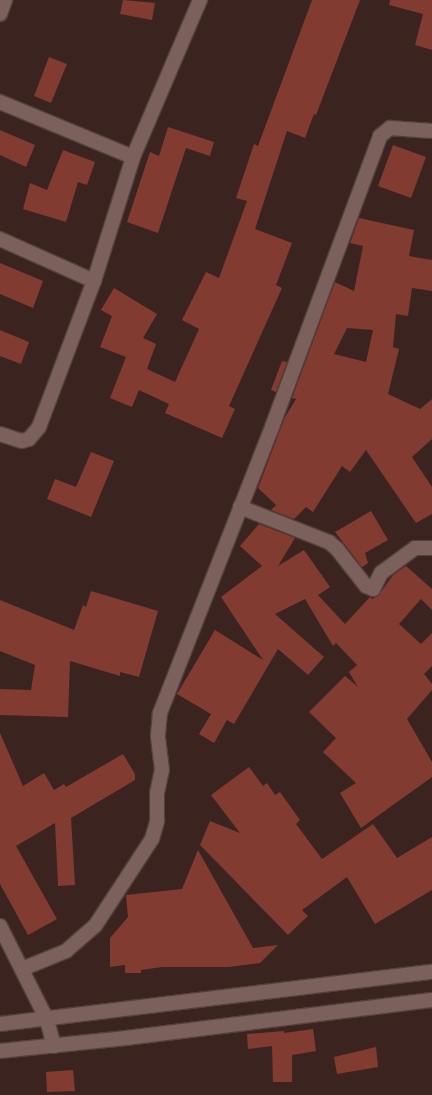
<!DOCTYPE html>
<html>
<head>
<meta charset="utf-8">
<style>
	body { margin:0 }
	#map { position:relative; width:432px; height:1095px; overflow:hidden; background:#3b2420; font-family:"Libre Baskerville",serif }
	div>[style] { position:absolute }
	.building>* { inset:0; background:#813b30 }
	.roads { filter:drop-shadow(1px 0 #54413d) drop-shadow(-1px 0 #54413d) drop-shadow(0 1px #54413d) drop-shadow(0 -1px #54413d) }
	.minor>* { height:14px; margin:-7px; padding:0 7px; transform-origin:7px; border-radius:7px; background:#7b605b }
	.tertiary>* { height:14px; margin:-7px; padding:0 7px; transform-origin:7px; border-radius:7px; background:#7b605b }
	span { translate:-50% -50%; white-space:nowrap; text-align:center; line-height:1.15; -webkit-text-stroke:4px #1b100e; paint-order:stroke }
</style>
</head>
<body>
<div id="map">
	<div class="building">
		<div style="clip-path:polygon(123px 0,155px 3px,152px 20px,120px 14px)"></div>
		<div style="clip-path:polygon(312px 0,360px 0,316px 115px,314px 114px,305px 138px,287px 131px,255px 229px,292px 243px,276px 285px,282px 288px,229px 406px,235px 409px,222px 438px,165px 413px,169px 404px,139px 390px,132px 407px,110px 398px,126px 357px,100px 347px,112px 316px,101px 310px,114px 288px,157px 314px,143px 338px,156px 344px,147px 369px,175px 382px,199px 329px,182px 320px,206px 272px,219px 278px,247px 201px,236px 198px,254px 144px,258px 146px)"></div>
		<div style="clip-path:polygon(390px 0,432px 0,432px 50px,415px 45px,423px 14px,389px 5px)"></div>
		<div style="clip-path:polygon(49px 57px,67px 64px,51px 103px,34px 96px)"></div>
		<div style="clip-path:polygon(168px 127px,214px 142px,210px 156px,186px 148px,158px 233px,127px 222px,150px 152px,159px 156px)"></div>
		<div style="clip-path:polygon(0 130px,35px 145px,26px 167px,0 155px)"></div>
		<div style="clip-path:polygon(393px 145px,426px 157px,411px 198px,378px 186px)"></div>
		<div style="clip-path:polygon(63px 150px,95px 162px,87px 185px,78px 182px,66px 222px,23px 209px,30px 183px,47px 190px)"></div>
		<div style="clip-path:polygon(evenodd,359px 218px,414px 230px,409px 256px,432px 260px,432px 291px,412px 288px,408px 316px,396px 314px,393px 347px,399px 349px,388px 394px,420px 409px,432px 399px,432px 439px,412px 457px,432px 487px,432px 514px,416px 523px,366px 450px,350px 472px,342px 466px,313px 512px,306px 507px,294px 519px,271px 510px,276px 505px,258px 488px,285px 417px,296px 399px,292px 398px,335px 282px,354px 291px,363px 246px,350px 243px,359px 218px,347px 328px,373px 330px,366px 362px,334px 354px,347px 328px)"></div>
		<div style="clip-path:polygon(0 263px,43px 281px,33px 308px,0 294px)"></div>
		<div style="clip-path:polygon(0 330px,29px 342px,21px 364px,0 356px)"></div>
		<div style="clip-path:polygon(282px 361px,287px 362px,276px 392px,271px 390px)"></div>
		<div style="clip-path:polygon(91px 452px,114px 461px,91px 517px,47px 499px,55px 479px,76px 487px)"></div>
		<div style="clip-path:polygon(371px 511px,388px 540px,365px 553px,368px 563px,362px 567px,335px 532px)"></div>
		<div style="clip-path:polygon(259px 524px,295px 538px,278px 566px,304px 550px,330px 587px,318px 595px,345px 624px,370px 597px,372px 599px,378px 596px,393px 575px,406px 566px,432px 589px,432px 610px,421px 599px,399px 624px,421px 644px,432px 633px,432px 666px,424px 674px,432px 684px,432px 690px,407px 719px,432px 762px,432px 777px,361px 828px,340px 793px,356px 783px,323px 752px,336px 738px,309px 712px,345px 676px,358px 687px,349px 672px,357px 665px,336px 643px,333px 646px,305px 599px,275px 614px,324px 657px,308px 675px,278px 649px,234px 724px,227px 720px,214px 743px,199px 734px,211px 714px,177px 694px,215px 630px,263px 660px,221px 597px,262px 566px,240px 546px)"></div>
		<div style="clip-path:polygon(91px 591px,158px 611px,139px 677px,120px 672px,120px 676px,70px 661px,68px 717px,0 715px,0 689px,31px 690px,35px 665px,0 651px,0 600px,74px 630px,83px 605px,86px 607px)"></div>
		<div style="clip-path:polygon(0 733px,23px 786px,44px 773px,54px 790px,64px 784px,66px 787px,123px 754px,135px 774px,135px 780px,71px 818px,75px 885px,58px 886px,55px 823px,16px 846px,57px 919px,28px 935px,0 884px)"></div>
		<div style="clip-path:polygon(249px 767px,263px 786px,267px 783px,275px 795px,280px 792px,300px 820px,296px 824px,322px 859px,373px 824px,397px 858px,432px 837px,432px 890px,375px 924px,347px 877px,302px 910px,308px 916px,288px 935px,200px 845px,210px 821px,240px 833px,211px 795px)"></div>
		<div style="clip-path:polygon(198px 850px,253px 948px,278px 945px,260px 963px,229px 967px,162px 967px,141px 970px,141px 973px,125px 973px,125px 965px,110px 967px,110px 938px,128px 917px,126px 895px,182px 889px)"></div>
		<div style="clip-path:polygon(313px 1029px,316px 1051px,292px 1055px,292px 1082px,273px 1082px,272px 1046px,248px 1049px,247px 1034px,284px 1031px,284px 1033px)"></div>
		<div style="clip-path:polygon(376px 1047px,378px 1067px,337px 1074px,334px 1057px)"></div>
		<div style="clip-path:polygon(73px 1070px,75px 1091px,47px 1092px,46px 1072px)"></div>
	</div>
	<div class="roads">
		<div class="minor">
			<div style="left:0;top:14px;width:15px;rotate:-70deg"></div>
			<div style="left:0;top:102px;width:144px;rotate:22.5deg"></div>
			<div style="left:0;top:239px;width:103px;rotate:24.1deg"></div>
			<div style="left:0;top:434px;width:23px;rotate:18deg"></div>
			<div style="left:22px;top:441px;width:7px;rotate:-16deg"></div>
			<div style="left:29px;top:439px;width:16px;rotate:-50deg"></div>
			<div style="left:39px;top:427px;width:156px;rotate:-69.4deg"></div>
			<div style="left:94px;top:281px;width:130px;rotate:-72.5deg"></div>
			<div style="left:133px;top:157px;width:171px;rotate:-66.9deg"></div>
			<div style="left:240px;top:507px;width:96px;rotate:21.5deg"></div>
			<div style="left:329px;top:542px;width:11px;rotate:41deg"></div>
			<div style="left:337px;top:549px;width:47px;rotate:51.9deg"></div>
			<div style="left:366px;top:586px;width:8px;rotate:23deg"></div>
			<div style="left:373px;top:589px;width:18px;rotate:-63deg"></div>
			<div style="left:381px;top:573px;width:42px;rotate:-36.3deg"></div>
			<div style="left:415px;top:548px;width:17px"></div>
			<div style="left:0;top:926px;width:105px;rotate:63.4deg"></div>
			<div style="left:47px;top:1020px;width:27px;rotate:75deg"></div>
			<div style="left:22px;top:969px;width:48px;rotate:-22.2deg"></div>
			<div style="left:66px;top:951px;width:38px;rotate:-41deg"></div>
			<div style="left:95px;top:926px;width:104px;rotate:-56.8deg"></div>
			<div style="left:152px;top:839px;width:19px;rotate:-74deg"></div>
			<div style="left:157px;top:821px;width:28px;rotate:-90deg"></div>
			<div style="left:157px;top:793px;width:24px;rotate:-78deg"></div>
			<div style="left:162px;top:770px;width:35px;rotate:-97deg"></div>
			<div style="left:158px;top:735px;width:22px;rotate:-85deg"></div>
			<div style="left:160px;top:713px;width:307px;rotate:-68.6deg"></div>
			<div style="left:272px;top:427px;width:310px;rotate:-69.6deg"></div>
			<div style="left:380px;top:136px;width:13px;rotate:-39deg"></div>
			<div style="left:390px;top:128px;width:42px;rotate:4.1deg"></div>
		</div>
		<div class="tertiary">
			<div style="left:0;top:1024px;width:435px;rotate:-6.9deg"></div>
			<div style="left:0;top:1051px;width:127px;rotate:-5.9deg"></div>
			<div style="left:126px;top:1038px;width:308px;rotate:-7.1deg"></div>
		</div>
	</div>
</div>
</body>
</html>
